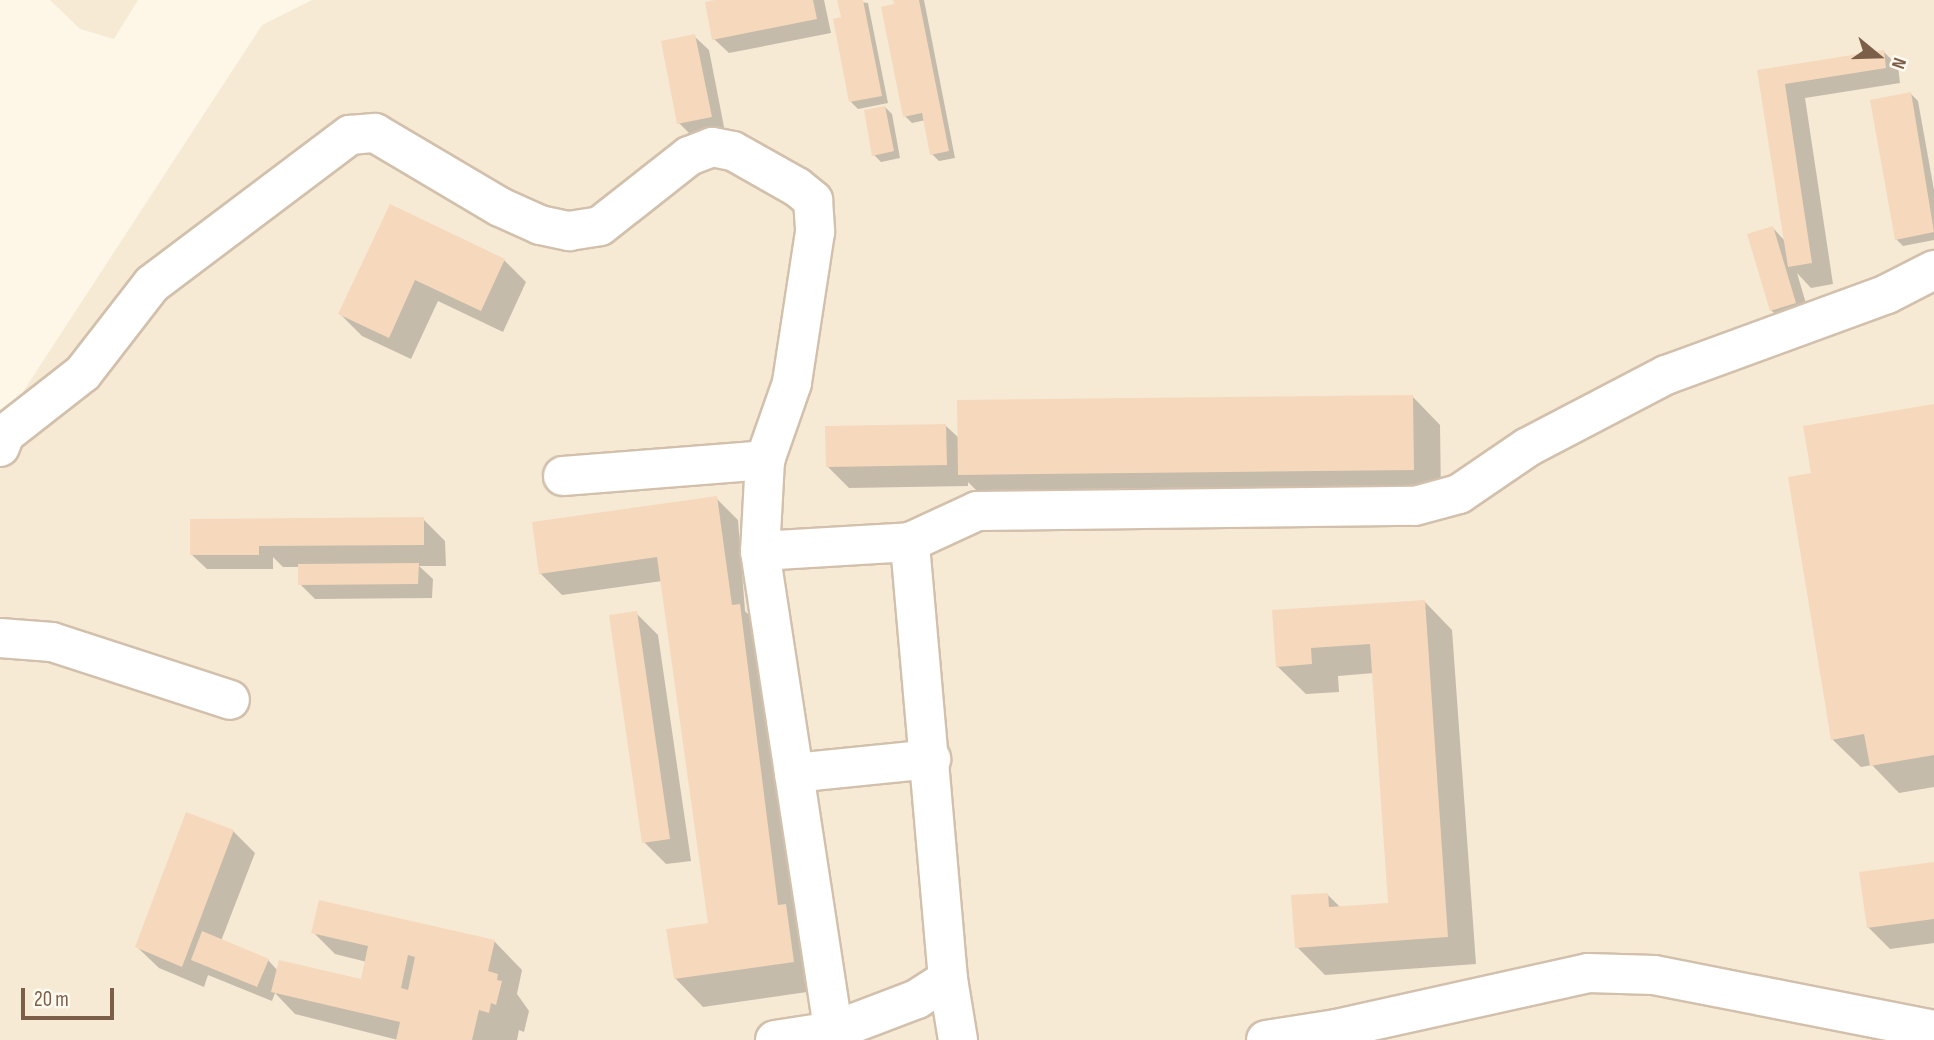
<!DOCTYPE html>
<html>
<head>
<meta charset="utf-8">
<style>
	body { margin:0 }
	#map { position:relative; width:1934px; height:1040px; overflow:hidden; background:#fef7e8; font-family:"Sofia Sans Condensed",sans-serif }
	div>[style] { position:absolute }
	.residential>* { inset:0; background:#f6ead5 }
	.shadow>* { inset:0; background:#0003 }
	.building>* { inset:0; background:#f6d8bd }
	.roads { filter:drop-shadow(2px 0 #d2c0ac) drop-shadow(-2px 0 #d2c0ac) drop-shadow(0 2px #d2c0ac) drop-shadow(0 -2px #d2c0ac) }
	.minor>* { height:38px; margin:-19px; padding:0 19px; transform-origin:19px; border-radius:19px; background:#fff }
	span { translate:-50% -50%; white-space:nowrap; text-align:center; line-height:1.15; -webkit-text-stroke:7px #fffaf0; paint-order:stroke }
	.north { position:absolute; left:1843px; top:21px; width:70px; height:70px; -webkit-text-stroke:5px #fffaf0; paint-order:stroke; rotate:109deg; font-size:19px; font-weight:700; line-height:28px; text-align:center; color:#7b5f49 }
	.north::after { content:''; display:block; margin:auto; width:24px; height:32px; background:#7b5f49; clip-path:polygon(50% 0,100% 100%,50% 72%,0 100%) }
	.scale { position:absolute; left:21px; top:988px; width:93px; height:32px; box-sizing:border-box; border:4px solid #7b5f49; border-top:0; padding-left:9px; font-size:21px; line-height:24px; white-space:nowrap; color:#7b5f49; -webkit-text-stroke:5px #fffaf0; paint-order:stroke }
</style>
</head>
<body>
<div id="map">
	<div class="residential">
		<div style="clip-path:polygon(50px 0,138px 0,114px 39px,80px 29px)"></div>
		<div style="clip-path:polygon(312px 0,1934px 0,1934px 1040px,0 1040px,0 427px,262px 25px)"></div>
	</div>
	<div class="shadow">
		<div style="clip-path:polygon(724px 0,824px 0,831px 33px,729px 53px,714px 39px)"></div>
		<div style="clip-path:polygon(842px 0,868px 3px,888px 103px,858px 109px,851px 102px)"></div>
		<div style="clip-path:polygon(895px 0,924px 0,955px 158px,939px 161px,932px 154px,926px 120px,912px 123px,905px 116px)"></div>
		<div style="clip-path:polygon(694px 36px,709px 50px,725px 132px,694px 138px,679px 123px)"></div>
		<div style="clip-path:polygon(1883px 51px,1898px 66px,1900px 83px,1805px 98px,1833px 284px,1811px 288px,1797px 273px,1810px 317px,1786px 325px,1771px 310px,1773px 228px,1785px 241px,1759px 71px)"></div>
		<div style="clip-path:polygon(1911px 94px,1918px 101px,1934px 190px,1934px 240px,1903px 246px,1896px 239px)"></div>
		<div style="clip-path:polygon(885px 107px,892px 114px,900px 158px,881px 162px,874px 155px)"></div>
		<div style="clip-path:polygon(390px 206px,504px 260px,526px 282px,503px 332px,438px 301px,411px 359px,362px 336px,340px 314px)"></div>
		<div style="clip-path:polygon(1412px 396px,1440px 425px,1441px 497px,988px 502px,968px 482px,968px 486px,849px 488px,827px 466px,946px 426px,960px 439px)"></div>
		<div style="clip-path:polygon(1934px 406px,1934px 787px,1899px 793px,1872px 765px,1861px 767px,1832px 739px,1813px 474px)"></div>
		<div style="clip-path:polygon(716px 498px,738px 520px,745px 611px,767px 634px,821px 990px,703px 1007px,675px 978px,710px 925px,662px 581px,562px 595px,540px 573px)"></div>
		<div style="clip-path:polygon(423px 519px,445px 541px,446px 566px,419px 566px,433px 579px,432px 598px,315px 599px,300px 584px,300px 567px,283px 567px,273px 557px,273px 569px,207px 569px,192px 555px)"></div>
		<div style="clip-path:polygon(1424px 601px,1452px 630px,1476px 964px,1325px 975px,1297px 947px,1327px 894px,1341px 908px,1390px 904px,1374px 673px,1338px 676px,1339px 692px,1306px 694px,1277px 666px,1274px 612px)"></div>
		<div style="clip-path:polygon(636px 613px,658px 635px,691px 861px,666px 864px,644px 842px)"></div>
		<div style="clip-path:polygon(233px 831px,255px 853px,221px 941px,268px 960px,278px 971px,362px 981px,367px 962px,335px 954px,313px 932px,494px 941px,522px 970px,517px 994px,529px 1011px,524px 1032px,519px 1030px,517px 1040px,398px 1040px,295px 1014px,275px 993px,272px 1001px,208px 975px,204px 987px,159px 968px,137px 947px)"></div>
		<div style="clip-path:polygon(1934px 864px,1934px 943px,1890px 949px,1868px 927px)"></div>
	</div>
	<div class="building">
		<div style="clip-path:polygon(715px 0,813px 0,817px 19px,712px 40px,705px 2px)"></div>
		<div style="clip-path:polygon(837px 0,863px 0,882px 96px,849px 102px,833px 19px,841px 17px)"></div>
		<div style="clip-path:polygon(893px 0,919px 0,949px 151px,930px 155px,922px 113px,903px 117px,881px 7px,894px 4px)"></div>
		<div style="clip-path:polygon(695px 34px,712px 117px,677px 124px,661px 41px)"></div>
		<div style="clip-path:polygon(1884px 50px,1886px 68px,1785px 84px,1812px 263px,1788px 267px,1757px 70px)"></div>
		<div style="clip-path:polygon(1911px 92px,1934px 232px,1895px 240px,1870px 100px)"></div>
		<div style="clip-path:polygon(885px 106px,894px 151px,872px 156px,864px 110px)"></div>
		<div style="clip-path:polygon(390px 204px,505px 259px,481px 311px,415px 280px,389px 338px,338px 314px)"></div>
		<div style="clip-path:polygon(1773px 226px,1796px 303px,1770px 311px,1747px 234px)"></div>
		<div style="clip-path:polygon(1413px 395px,1414px 470px,958px 475px,957px 400px)"></div>
		<div style="clip-path:polygon(1934px 404px,1934px 755px,1870px 766px,1864px 734px,1831px 740px,1788px 477px,1811px 473px,1803px 426px)"></div>
		<div style="clip-path:polygon(946px 424px,947px 465px,826px 467px,825px 426px)"></div>
		<div style="clip-path:polygon(717px 496px,732px 605px,740px 604px,778px 905px,786px 904px,794px 962px,674px 979px,666px 929px,708px 923px,657px 557px,539px 574px,532px 522px)"></div>
		<div style="clip-path:polygon(424px 517px,424px 545px,259px 546px,259px 555px,190px 555px,190px 519px)"></div>
		<div style="clip-path:polygon(419px 563px,418px 584px,298px 585px,298px 564px)"></div>
		<div style="clip-path:polygon(1425px 600px,1448px 937px,1295px 948px,1291px 895px,1328px 893px,1329px 907px,1388px 903px,1370px 644px,1311px 648px,1312px 664px,1276px 667px,1272px 610px)"></div>
		<div style="clip-path:polygon(637px 611px,670px 839px,642px 843px,609px 615px)"></div>
		<div style="clip-path:polygon(186px 812px,234px 830px,182px 967px,135px 947px)"></div>
		<div style="clip-path:polygon(1934px 862px,1934px 919px,1867px 928px,1859px 872px)"></div>
		<div style="clip-path:polygon(evenodd,319px 900px,495px 940px,488px 971px,498px 974px,497px 980px,502px 981px,496px 1005px,491px 1003px,489px 1013px,479px 1010px,472px 1040px,396px 1040px,400px 1022px,271px 992px,279px 960px,361px 979px,368px 946px,311px 933px,319px 900px,408px 955px,415px 957px,408px 990px,401px 988px,408px 955px)"></div>
		<div style="clip-path:polygon(202px 931px,269px 959px,257px 987px,191px 960px)"></div>
	</div>
	<div class="roads">
		<div class="minor">
			<div style="left:0;top:447px;width:14px;rotate:-69deg"></div>
			<div style="left:5px;top:434px;width:99px;rotate:-38deg"></div>
			<div style="left:83px;top:373px;width:113px;rotate:-52.2deg"></div>
			<div style="left:152px;top:284px;width:248px;rotate:-37deg"></div>
			<div style="left:350px;top:135px;width:25px;rotate:-5deg"></div>
			<div style="left:375px;top:133px;width:145px;rotate:30.6deg"></div>
			<div style="left:500px;top:207px;width:44px;rotate:24.2deg"></div>
			<div style="left:540px;top:225px;width:30px;rotate:12deg"></div>
			<div style="left:569px;top:231px;width:31px;rotate:-9deg"></div>
			<div style="left:600px;top:226px;width:113px;rotate:-38.2deg"></div>
			<div style="left:689px;top:156px;width:25px;rotate:-21deg"></div>
			<div style="left:712px;top:147px;width:21px;rotate:11deg"></div>
			<div style="left:733px;top:151px;width:73px;rotate:29.4deg"></div>
			<div style="left:797px;top:187px;width:21px;rotate:39deg"></div>
			<div style="left:813px;top:200px;width:32px;rotate:86deg"></div>
			<div style="left:815px;top:232px;width:153px;rotate:98.7deg"></div>
			<div style="left:792px;top:383px;width:82px;rotate:109.3deg"></div>
			<div style="left:765px;top:460px;width:91px;rotate:93.1deg"></div>
			<div style="left:760px;top:551px;width:495px;rotate:81.3deg"></div>
			<div style="left:563px;top:476px;width:203px;rotate:-4.5deg"></div>
			<div style="left:760px;top:551px;width:150px;rotate:-3.4deg"></div>
			<div style="left:910px;top:542px;width:74px;rotate:-24.8deg"></div>
			<div style="left:977px;top:511px;width:438px;rotate:-0.7deg"></div>
			<div style="left:1415px;top:506px;width:46px;rotate:-15.3deg"></div>
			<div style="left:1459px;top:494px;width:83px;rotate:-34.3deg"></div>
			<div style="left:1528px;top:447px;width:156px;rotate:-27.6deg"></div>
			<div style="left:1666px;top:375px;width:235px;rotate:-20.1deg"></div>
			<div style="left:1887px;top:294px;width:53px;rotate:-27.1deg"></div>
			<div style="left:0;top:638px;width:52px;rotate:4.4deg"></div>
			<div style="left:52px;top:642px;width:187px;rotate:18deg"></div>
			<div style="left:794px;top:773px;width:138px;rotate:-5.8deg"></div>
			<div style="left:948px;top:979px;width:62px;rotate:80.7deg"></div>
			<div style="left:775px;top:1040px;width:59px;rotate:-8.8deg"></div>
			<div style="left:833px;top:1031px;width:90px;rotate:-20.9deg"></div>
			<div style="left:917px;top:999px;width:37px;rotate:-33deg"></div>
			<div style="left:948px;top:979px;width:439px;rotate:-95deg"></div>
			<div style="left:1266px;top:1040px;width:71px;rotate:-8.9deg"></div>
			<div style="left:1336px;top:1029px;width:258px;rotate:-12.5deg"></div>
			<div style="left:1588px;top:973px;width:66px;rotate:1.7deg"></div>
			<div style="left:1654px;top:975px;width:285px;rotate:11.1deg"></div>
		</div>
	</div>
	<div class="north">N</div>
	<div class="scale">20 m</div>
</div>
</body>
</html>
